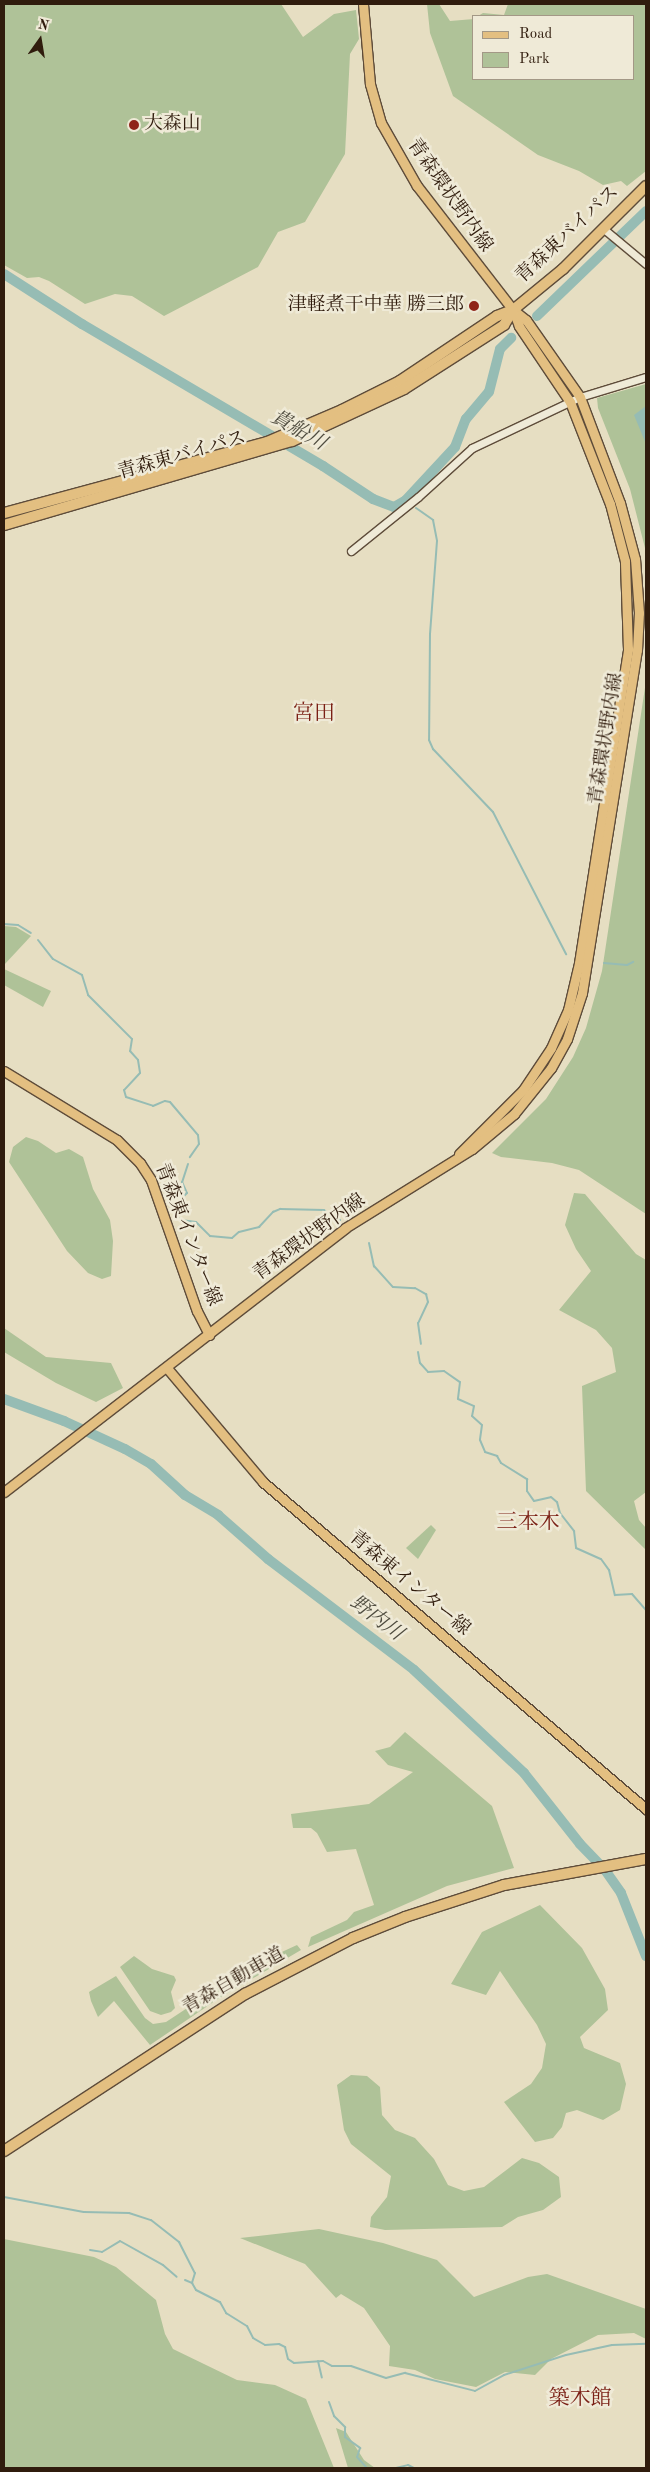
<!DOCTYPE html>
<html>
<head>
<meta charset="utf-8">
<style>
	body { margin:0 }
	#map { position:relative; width:650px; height:2472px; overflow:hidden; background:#e6dec2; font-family:"Old Standard TT","Noto Serif JP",serif }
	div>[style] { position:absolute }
	.green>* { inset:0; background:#afc298 }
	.water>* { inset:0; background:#96bcb4 }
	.stream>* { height:2px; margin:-1px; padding:0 1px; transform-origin:1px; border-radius:1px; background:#96bcb4 }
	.river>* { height:10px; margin:-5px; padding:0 5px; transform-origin:5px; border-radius:5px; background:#96bcb4 }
	.roads { filter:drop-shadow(1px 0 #5e4c3a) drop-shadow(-1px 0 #5e4c3a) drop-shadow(0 1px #5e4c3a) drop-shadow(0 -1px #5e4c3a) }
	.minor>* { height:7px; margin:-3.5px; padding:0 3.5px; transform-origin:3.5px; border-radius:3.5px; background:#efead7 }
	.major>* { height:9px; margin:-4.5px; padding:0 4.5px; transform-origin:4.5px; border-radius:4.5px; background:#e3bf81 }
	.highway>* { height:10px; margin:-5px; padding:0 5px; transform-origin:5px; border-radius:5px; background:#e3bf81 }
	.dots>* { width:14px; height:14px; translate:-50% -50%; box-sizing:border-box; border:2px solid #efead7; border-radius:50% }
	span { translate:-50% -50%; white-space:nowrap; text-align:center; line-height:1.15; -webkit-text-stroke:5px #efead7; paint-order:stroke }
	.poi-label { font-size:19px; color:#301c0d }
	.left { translate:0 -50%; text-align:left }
	.right { translate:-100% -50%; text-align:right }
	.street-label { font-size:19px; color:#301c0d }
	.water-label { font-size:20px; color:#4f4c3f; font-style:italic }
	.quarter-label { font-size:21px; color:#7a1f14 }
	.frame { position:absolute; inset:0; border:5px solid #301c0d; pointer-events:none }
	.legend { position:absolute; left:472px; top:15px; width:162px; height:65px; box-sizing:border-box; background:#efead7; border:1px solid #a39886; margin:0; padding:6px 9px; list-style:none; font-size:15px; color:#301c0d }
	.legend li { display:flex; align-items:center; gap:10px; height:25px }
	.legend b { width:25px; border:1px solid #a39886 }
	.north { position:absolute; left:15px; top:15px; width:50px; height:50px; -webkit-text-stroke:4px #efead7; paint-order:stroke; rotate:13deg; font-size:14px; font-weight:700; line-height:20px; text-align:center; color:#301c0d }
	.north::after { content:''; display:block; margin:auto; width:18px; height:22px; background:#301c0d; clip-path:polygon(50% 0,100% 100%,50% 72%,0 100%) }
</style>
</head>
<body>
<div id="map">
	<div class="green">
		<div style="clip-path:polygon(4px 4px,281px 4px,303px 37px,334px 14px,356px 10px,359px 39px,350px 54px,345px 154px,305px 222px,278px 232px,258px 267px,164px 316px,132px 296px,115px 294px,85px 304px,49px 281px,39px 277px,27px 278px,4px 265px)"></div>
		<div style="clip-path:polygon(427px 4px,439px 4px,450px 21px,474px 19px,474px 79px,634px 79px,634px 16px,478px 16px,483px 13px,504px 15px,508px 4px,646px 4px,646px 171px,627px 186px,621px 181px,603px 185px,579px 171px,538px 155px,453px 96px,430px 33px)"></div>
		<div style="clip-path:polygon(646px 384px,646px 552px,630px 489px,598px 408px,597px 398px)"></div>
		<div style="clip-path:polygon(646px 681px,646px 1214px,579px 1170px,552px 1163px,501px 1157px,492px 1153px,546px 1099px,573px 1057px,586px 1028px,602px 971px)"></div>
		<div style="clip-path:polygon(4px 926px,16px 927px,31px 936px,4px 965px)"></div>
		<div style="clip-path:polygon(4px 969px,51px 991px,43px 1007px,4px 985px)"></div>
		<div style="clip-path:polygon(26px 1137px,38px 1141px,56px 1153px,69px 1149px,83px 1157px,93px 1189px,110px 1220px,113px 1241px,111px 1276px,102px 1279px,88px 1273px,67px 1251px,9px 1162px,13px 1147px)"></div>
		<div style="clip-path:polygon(574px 1193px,585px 1194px,636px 1254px,646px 1260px,646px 1492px,634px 1501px,639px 1520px,646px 1528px,646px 1550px,586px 1491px,582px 1386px,616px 1372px,612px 1348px,596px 1330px,559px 1310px,591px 1271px,576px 1249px,565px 1225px)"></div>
		<div style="clip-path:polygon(4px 1328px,46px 1357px,111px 1363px,123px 1388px,96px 1402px,56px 1383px,4px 1352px)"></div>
		<div style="clip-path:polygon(431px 1525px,436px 1530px,418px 1559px,406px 1548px)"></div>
		<div style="clip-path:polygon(405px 1732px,492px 1806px,514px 1868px,447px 1886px,308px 1947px,311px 1937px,347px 1920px,354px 1912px,374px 1905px,356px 1849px,327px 1852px,317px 1833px,311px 1828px,293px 1828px,291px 1814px,369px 1804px,413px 1772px,388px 1765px,375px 1751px,390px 1747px)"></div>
		<div style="clip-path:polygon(540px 1905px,582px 1948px,605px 1989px,608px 2010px,580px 2037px,584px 2048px,620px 2063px,626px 2084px,620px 2110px,603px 2120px,577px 2110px,566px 2113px,562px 2127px,553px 2138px,535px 2142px,504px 2102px,531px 2084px,542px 2068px,546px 2044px,537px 2025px,500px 1971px,486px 1995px,451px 1984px,482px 1932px)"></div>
		<div style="clip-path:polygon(297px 1945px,301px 1950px,218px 1999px,150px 2045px,114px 2001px,98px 2017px,91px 2001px,89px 1992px,116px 1976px,145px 2018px,153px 2024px,166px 2022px,251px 1966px)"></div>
		<div style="clip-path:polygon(134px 1956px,152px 1969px,174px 1976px,176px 1980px,171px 1992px,175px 2008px,171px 2012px,161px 2015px,150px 2011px,120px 1967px)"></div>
		<div style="clip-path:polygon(351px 2075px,367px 2076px,380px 2087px,382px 2115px,395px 2130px,415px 2138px,434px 2159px,448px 2185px,464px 2191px,484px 2187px,522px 2158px,539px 2163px,559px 2177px,561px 2197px,543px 2210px,518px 2217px,502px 2227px,385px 2230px,370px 2227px,371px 2217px,387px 2197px,391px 2176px,351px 2144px,344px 2130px,337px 2085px)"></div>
		<div style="clip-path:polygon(319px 2229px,383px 2243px,437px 2260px,474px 2297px,528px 2277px,547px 2274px,646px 2309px,646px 2339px,634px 2333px,598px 2335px,551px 2359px,535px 2375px,505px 2372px,476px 2387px,435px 2379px,415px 2370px,389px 2366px,390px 2346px,364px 2308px,341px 2294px,336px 2298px,305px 2264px,240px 2238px)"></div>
		<div style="clip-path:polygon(4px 2239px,94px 2257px,116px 2267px,156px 2300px,165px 2334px,173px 2349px,237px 2380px,275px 2385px,306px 2399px,334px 2468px,4px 2468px)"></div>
		<div style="clip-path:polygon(336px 2428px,346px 2432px,364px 2460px,375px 2468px,348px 2468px)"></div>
	</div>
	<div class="water">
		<div style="clip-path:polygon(646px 406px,646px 444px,634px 415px)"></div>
	</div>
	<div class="stream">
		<div style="left:416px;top:508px;width:21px;rotate:35deg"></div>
		<div style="left:433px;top:520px;width:21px;rotate:79deg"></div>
		<div style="left:437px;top:541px;width:93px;rotate:94.3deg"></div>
		<div style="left:430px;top:634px;width:106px;rotate:90.5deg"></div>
		<div style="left:429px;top:740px;width:10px;rotate:66deg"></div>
		<div style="left:433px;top:749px;width:87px;rotate:46.4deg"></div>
		<div style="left:493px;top:812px;width:160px;rotate:62.8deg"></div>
		<div style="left:4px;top:924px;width:14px;rotate:4deg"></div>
		<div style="left:18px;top:925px;width:15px;rotate:32deg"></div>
		<div style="left:38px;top:940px;width:24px;rotate:52deg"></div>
		<div style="left:53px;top:959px;width:33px;rotate:29deg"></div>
		<div style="left:82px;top:975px;width:21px;rotate:73deg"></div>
		<div style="left:88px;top:995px;width:62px;rotate:45deg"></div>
		<div style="left:132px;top:1039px;width:12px;rotate:99deg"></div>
		<div style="left:130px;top:1051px;width:12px;rotate:48deg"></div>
		<div style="left:138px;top:1060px;width:13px;rotate:81deg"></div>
		<div style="left:140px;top:1073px;width:23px;rotate:133deg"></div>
		<div style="left:124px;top:1090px;width:7px;rotate:74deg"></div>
		<div style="left:126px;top:1097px;width:28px;rotate:18deg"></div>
		<div style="left:153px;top:1106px;width:13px;rotate:-23deg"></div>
		<div style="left:165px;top:1101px;width:5px;rotate:11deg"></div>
		<div style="left:170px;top:1102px;width:43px;rotate:49.7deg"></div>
		<div style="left:198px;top:1135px;width:9px;rotate:84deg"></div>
		<div style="left:199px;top:1144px;width:16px;rotate:125deg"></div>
		<div style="left:604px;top:963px;width:23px;rotate:5deg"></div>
		<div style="left:627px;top:965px;width:7px;rotate:-27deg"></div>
		<div style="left:188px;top:1164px;width:19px;rotate:108deg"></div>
		<div style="left:182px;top:1182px;width:12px;rotate:66deg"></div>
		<div style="left:187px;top:1193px;width:17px;rotate:135deg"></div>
		<div style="left:175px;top:1205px;width:11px;rotate:90deg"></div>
		<div style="left:175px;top:1216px;width:7px;rotate:34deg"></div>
		<div style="left:181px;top:1220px;width:15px;rotate:8deg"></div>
		<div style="left:196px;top:1222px;width:20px;rotate:45deg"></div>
		<div style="left:210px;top:1236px;width:22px;rotate:5deg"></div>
		<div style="left:232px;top:1238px;width:9px;rotate:-41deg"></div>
		<div style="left:239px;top:1232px;width:21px;rotate:-14deg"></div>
		<div style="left:259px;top:1227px;width:21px;rotate:-47deg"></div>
		<div style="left:273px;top:1212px;width:8px;rotate:-23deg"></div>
		<div style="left:280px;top:1209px;width:44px;rotate:1.3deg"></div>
		<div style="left:324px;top:1210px;width:19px;rotate:32deg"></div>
		<div style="left:369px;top:1243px;width:24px;rotate:78deg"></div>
		<div style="left:374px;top:1266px;width:28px;rotate:48deg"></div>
		<div style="left:393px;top:1287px;width:22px;rotate:3deg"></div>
		<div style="left:415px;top:1288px;width:13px;rotate:29deg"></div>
		<div style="left:426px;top:1294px;width:8px;rotate:76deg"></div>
		<div style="left:428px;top:1302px;width:23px;rotate:115deg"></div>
		<div style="left:418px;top:1323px;width:21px;rotate:82deg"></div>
		<div style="left:418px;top:1352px;width:11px;rotate:80deg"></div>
		<div style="left:420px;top:1363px;width:12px;rotate:48deg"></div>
		<div style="left:428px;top:1372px;width:16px;rotate:-4deg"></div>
		<div style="left:444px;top:1371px;width:19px;rotate:35deg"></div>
		<div style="left:460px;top:1382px;width:17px;rotate:97deg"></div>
		<div style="left:458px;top:1399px;width:17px;rotate:24deg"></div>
		<div style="left:474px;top:1406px;width:10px;rotate:101deg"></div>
		<div style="left:472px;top:1416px;width:13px;rotate:42deg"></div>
		<div style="left:482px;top:1425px;width:15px;rotate:98deg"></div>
		<div style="left:480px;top:1440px;width:13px;rotate:67deg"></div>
		<div style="left:485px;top:1452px;width:13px;rotate:18deg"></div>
		<div style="left:497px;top:1456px;width:8px;rotate:60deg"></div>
		<div style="left:501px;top:1463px;width:31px;rotate:32deg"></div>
		<div style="left:527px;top:1479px;width:12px;rotate:90deg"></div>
		<div style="left:527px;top:1491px;width:12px;rotate:55deg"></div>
		<div style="left:534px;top:1501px;width:17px;rotate:-13deg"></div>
		<div style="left:551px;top:1497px;width:8px;rotate:40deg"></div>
		<div style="left:557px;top:1502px;width:11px;rotate:75deg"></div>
		<div style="left:560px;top:1513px;width:23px;rotate:52deg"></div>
		<div style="left:574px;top:1531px;width:17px;rotate:83deg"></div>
		<div style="left:576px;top:1548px;width:27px;rotate:24deg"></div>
		<div style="left:601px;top:1559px;width:14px;rotate:54deg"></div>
		<div style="left:609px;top:1570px;width:26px;rotate:77deg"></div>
		<div style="left:615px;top:1595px;width:17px;rotate:-3deg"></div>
		<div style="left:632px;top:1594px;width:21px;rotate:49deg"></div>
		<div style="left:4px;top:2197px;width:81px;rotate:10.6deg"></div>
		<div style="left:84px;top:2212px;width:45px;rotate:1.3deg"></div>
		<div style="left:129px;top:2213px;width:23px;rotate:18deg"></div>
		<div style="left:151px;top:2220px;width:36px;rotate:38deg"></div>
		<div style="left:179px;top:2242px;width:35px;rotate:63deg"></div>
		<div style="left:195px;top:2273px;width:10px;rotate:107deg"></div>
		<div style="left:192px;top:2283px;width:8px;rotate:60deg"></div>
		<div style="left:196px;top:2290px;width:27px;rotate:27deg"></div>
		<div style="left:220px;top:2302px;width:13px;rotate:61deg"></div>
		<div style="left:226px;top:2313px;width:25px;rotate:32deg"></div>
		<div style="left:247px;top:2326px;width:13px;rotate:63deg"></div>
		<div style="left:253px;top:2338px;width:14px;rotate:30deg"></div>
		<div style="left:265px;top:2345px;width:14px;rotate:-4deg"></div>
		<div style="left:279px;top:2344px;width:7px;rotate:27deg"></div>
		<div style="left:285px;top:2347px;width:12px;rotate:76deg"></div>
		<div style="left:288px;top:2359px;width:7px;rotate:34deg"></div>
		<div style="left:294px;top:2363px;width:29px;rotate:-4deg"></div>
		<div style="left:323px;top:2361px;width:10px;rotate:29deg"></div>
		<div style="left:332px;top:2366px;width:19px"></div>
		<div style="left:351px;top:2366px;width:37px;rotate:19deg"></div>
		<div style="left:386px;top:2378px;width:20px;rotate:-15deg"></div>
		<div style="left:405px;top:2373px;width:72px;rotate:14.4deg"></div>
		<div style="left:475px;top:2391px;width:33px;rotate:-29deg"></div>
		<div style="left:504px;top:2375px;width:65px;rotate:-17.9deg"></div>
		<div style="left:566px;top:2355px;width:47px;rotate:-12.3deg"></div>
		<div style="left:612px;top:2345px;width:34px;rotate:-2deg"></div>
		<div style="left:90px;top:2250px;width:12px;rotate:9deg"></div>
		<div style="left:102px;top:2252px;width:21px;rotate:-31deg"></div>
		<div style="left:120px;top:2241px;width:49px;rotate:29.2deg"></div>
		<div style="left:163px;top:2265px;width:18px;rotate:41deg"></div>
		<div style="left:185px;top:2280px;width:8px;rotate:23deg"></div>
		<div style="left:318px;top:2361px;width:17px;rotate:77deg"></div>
		<div style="left:329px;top:2402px;width:15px;rotate:70deg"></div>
		<div style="left:334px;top:2416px;width:16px;rotate:45deg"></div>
		<div style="left:345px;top:2427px;width:10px;rotate:90deg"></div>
		<div style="left:345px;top:2437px;width:19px;rotate:36deg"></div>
		<div style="left:360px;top:2448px;width:9px;rotate:108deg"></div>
		<div style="left:357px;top:2457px;width:15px;rotate:48deg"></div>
		<div style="left:396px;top:2468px;width:12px;rotate:-14deg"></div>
		<div style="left:408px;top:2465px;width:7px;rotate:27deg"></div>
	</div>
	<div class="river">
		<div style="left:4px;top:274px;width:93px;rotate:32.7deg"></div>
		<div style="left:82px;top:324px;width:280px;rotate:30.5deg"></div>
		<div style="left:323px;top:466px;width:60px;rotate:33.4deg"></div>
		<div style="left:373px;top:499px;width:22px;rotate:21deg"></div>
		<div style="left:394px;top:507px;width:14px;rotate:-30deg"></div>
		<div style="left:406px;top:500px;width:72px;rotate:-47.2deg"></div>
		<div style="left:455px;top:447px;width:30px;rotate:-69deg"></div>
		<div style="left:466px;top:419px;width:35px;rotate:-50deg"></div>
		<div style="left:489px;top:392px;width:44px;rotate:-75.7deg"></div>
		<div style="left:500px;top:349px;width:16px;rotate:-45deg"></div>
		<div style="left:537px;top:316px;width:151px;rotate:-43.9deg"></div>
		<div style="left:4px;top:1399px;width:64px;rotate:20.1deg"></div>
		<div style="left:64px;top:1421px;width:67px;rotate:24.7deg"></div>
		<div style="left:125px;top:1449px;width:30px;rotate:30deg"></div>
		<div style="left:151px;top:1464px;width:46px;rotate:42.4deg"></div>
		<div style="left:185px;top:1495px;width:39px;rotate:31deg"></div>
		<div style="left:218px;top:1515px;width:67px;rotate:41.3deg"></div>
		<div style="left:268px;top:1559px;width:183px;rotate:37.2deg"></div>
		<div style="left:414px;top:1670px;width:151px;rotate:43.1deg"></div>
		<div style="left:524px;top:1773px;width:90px;rotate:51.7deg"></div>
		<div style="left:580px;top:1844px;width:36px;rotate:46deg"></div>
		<div style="left:605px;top:1870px;width:28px;rotate:55deg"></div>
		<div style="left:621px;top:1893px;width:68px;rotate:68.4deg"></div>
	</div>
	<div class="roads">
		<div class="minor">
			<div style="left:605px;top:230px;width:53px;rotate:39.7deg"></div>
			<div style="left:351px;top:551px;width:86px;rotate:-38.9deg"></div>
			<div style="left:418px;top:497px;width:73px;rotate:-42.2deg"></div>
			<div style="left:472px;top:448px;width:119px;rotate:-25.3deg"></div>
			<div style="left:580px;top:397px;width:69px;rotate:-16.9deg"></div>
		</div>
		<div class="major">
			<div style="left:4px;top:1071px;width:132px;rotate:31.4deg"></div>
			<div style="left:117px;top:1140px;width:33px;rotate:45deg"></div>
			<div style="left:140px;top:1163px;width:20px;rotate:57deg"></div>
			<div style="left:151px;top:1180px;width:139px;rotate:70.7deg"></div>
			<div style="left:197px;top:1311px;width:27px;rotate:63deg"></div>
			<div style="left:459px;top:1154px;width:91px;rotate:-45deg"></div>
			<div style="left:523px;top:1090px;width:50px;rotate:-56.3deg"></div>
			<div style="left:551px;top:1048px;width:42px;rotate:-65.9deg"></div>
			<div style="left:568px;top:1010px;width:48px;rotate:-76.8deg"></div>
			<div style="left:579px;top:963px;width:318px;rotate:-81.1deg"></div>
			<div style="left:628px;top:649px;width:88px;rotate:-92deg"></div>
			<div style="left:625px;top:561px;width:59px;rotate:-104.7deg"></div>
			<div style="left:610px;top:504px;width:110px;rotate:-111.4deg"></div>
			<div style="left:570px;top:402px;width:92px;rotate:-123.9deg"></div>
			<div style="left:519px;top:326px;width:17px;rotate:-111deg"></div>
			<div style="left:167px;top:1368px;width:149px;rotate:49.9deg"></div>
			<div style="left:263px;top:1482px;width:504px;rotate:40.49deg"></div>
			<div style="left:4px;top:1492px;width:431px;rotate:-37.7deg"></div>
			<div style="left:345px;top:1228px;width:150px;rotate:-31.9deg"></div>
			<div style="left:472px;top:1149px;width:55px;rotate:-39.8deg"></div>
			<div style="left:514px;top:1114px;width:59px;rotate:-51.2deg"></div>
			<div style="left:551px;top:1068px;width:33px;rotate:-61deg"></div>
			<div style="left:567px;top:1039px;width:48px;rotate:-71.9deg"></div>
			<div style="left:582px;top:993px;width:347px;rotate:-80.9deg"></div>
			<div style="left:637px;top:650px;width:37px;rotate:-87deg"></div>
			<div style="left:639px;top:613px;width:54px;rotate:-94.2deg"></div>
			<div style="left:635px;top:559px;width:58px;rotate:-105deg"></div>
			<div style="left:620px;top:503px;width:113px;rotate:-110.7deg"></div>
			<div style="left:580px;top:397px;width:94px;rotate:-125deg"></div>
			<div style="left:526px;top:320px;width:16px;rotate:-142deg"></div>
			<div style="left:513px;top:310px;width:157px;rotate:-127.7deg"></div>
			<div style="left:417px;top:186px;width:73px;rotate:-119.7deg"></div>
			<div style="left:381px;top:123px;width:41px;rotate:-105.8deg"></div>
			<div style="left:370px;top:84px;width:80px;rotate:-95deg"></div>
		</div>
		<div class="highway">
			<div style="left:4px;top:513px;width:272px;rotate:-15.1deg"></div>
			<div style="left:267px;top:442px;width:82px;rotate:-23.1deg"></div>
			<div style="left:342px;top:410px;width:65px;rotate:-26.6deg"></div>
			<div style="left:400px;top:381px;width:117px;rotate:-33.8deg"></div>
			<div style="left:497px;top:316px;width:17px;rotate:-21deg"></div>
			<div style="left:513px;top:310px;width:65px;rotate:-39.4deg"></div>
			<div style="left:563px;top:269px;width:117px;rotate:-45deg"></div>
			<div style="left:4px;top:525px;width:300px;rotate:-16.3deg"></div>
			<div style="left:292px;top:441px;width:123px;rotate:-24.9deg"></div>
			<div style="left:404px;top:389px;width:119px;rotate:-32.6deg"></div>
			<div style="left:504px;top:325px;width:17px;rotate:-59deg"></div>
			<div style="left:4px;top:2151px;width:288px;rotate:-33.1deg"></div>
			<div style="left:245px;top:1994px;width:122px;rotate:-27.4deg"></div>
			<div style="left:353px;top:1938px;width:56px;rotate:-22deg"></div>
			<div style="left:405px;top:1917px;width:104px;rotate:-17.9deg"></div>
			<div style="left:504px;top:1885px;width:144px;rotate:-10.4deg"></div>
		</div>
	</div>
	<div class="dots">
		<div style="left:134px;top:125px;background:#8f2418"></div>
		<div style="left:474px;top:306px;background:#8f2418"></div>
	</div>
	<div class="poi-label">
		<span class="left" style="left:144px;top:125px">大森山</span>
		<span class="right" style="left:464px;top:306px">津軽煮干中華 勝三郎</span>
	</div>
	<div class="street-label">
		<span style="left:449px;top:196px;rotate:55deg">青森環状野内線</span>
		<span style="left:568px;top:235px;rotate:-43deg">青森東バイパス</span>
		<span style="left:182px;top:456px;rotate:-16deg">青森東バイパス</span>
		<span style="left:607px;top:739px;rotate:-81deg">青森環状野内線</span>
		<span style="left:187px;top:1235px;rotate:69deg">青森東インター線</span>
		<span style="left:310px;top:1238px;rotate:-36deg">青森環状野内線</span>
		<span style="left:409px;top:1584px;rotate:40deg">青森東インター線</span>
		<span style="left:234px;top:1982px;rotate:-30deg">青森自動車道</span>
	</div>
	<div class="water-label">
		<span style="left:298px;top:431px;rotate:30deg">貴船川</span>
		<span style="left:376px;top:1619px;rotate:37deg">野内川</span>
	</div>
	<div class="quarter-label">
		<span style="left:314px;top:714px">宮田</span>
		<span style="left:528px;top:1523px">三本木</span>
		<span style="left:580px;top:2399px">築木館</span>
	</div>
	<div class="frame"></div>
	<ul class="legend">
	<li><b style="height:6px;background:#e3bf81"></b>Road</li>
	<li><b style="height:14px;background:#afc298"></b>Park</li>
	</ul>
	<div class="north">N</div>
</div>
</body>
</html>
